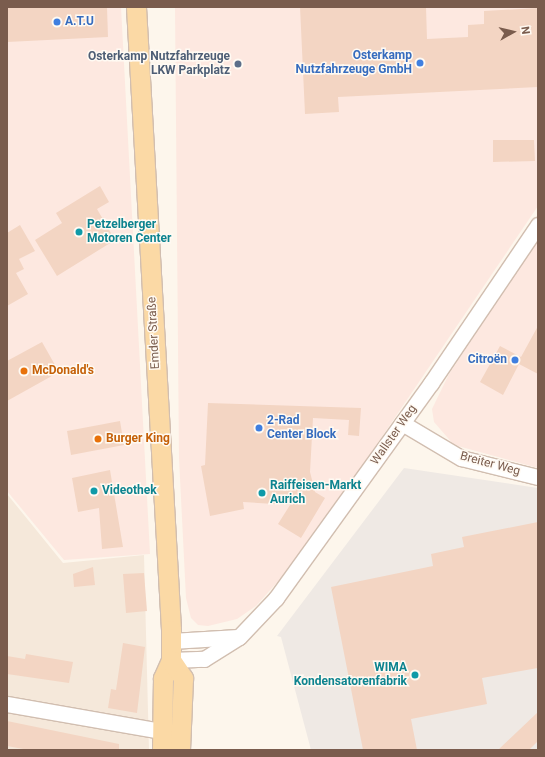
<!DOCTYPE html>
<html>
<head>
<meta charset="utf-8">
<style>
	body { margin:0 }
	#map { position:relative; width:545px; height:757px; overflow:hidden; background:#fdf6ec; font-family:Roboto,sans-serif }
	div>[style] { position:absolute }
	.residential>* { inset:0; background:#f5e8da }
	.commercial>* { inset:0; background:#fde8e0 }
	.industrial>* { inset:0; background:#efe9e4 }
	.building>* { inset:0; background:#f3d5c3 }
	.roads { filter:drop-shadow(1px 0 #d1beb0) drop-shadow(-1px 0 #d1beb0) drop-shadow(0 1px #d1beb0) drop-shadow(0 -1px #d1beb0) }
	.minor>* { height:15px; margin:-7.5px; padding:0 7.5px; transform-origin:7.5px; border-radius:7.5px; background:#fff }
	.major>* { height:19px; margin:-9.5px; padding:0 9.5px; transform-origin:9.5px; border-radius:9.5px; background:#fbd9a5 }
	.dots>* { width:11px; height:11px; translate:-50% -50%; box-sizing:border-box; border:2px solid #fffaf3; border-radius:50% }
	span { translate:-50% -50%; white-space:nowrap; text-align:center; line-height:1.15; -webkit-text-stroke:3px #fffaf3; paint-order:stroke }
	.shop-label { font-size:12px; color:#366cbe; font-weight:700 }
	.left { translate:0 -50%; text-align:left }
	.right { translate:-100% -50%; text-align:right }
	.service-label { font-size:12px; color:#4e5e75; font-weight:700 }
	.culture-label { font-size:12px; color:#0d838f; font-weight:700 }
	.street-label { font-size:12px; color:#7a5c4d }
	.food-label { font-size:12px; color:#c56008; font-weight:700 }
	.frame { position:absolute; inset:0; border:8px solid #7a5c4d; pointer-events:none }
	.north { position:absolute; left:493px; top:12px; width:40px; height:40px; -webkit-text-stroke:3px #fffaf3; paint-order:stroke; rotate:82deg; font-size:11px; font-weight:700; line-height:16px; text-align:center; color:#7a5c4d }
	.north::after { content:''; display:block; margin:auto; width:14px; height:18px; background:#7a5c4d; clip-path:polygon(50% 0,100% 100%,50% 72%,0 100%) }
</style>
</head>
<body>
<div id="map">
	<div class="residential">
		<div style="clip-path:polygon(7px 494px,63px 563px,144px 555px,149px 750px,7px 750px)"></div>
	</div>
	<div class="commercial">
		<div style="clip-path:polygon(7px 7px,121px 7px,150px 554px,64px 560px,7px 491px)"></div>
		<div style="clip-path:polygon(175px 7px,538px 7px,538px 206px,304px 552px,256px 606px,237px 619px,208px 626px,198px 625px,191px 618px,186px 598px,179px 458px)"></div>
		<div style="clip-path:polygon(538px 239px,538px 468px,454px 445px,434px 422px,432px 409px,449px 374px)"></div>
	</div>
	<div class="industrial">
		<div style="clip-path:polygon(404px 468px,538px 488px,538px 750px,311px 750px,281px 637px,277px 636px)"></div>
	</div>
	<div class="building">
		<div style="clip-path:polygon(7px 7px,107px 7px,108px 37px,7px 42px)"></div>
		<div style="clip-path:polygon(300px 7px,426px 7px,427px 39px,468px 37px,468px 25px,484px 24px,484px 11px,538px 8px,538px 87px,338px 97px,339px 112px,305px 114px)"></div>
		<div style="clip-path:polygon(493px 140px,534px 140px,535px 161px,493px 162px)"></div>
		<div style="clip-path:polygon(100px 186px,109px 202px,97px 209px,115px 240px,57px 276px,35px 240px,62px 223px,56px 213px)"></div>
		<div style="clip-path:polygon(20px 225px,35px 251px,19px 259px,24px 269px,16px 273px,28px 294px,7px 306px,7px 233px)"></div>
		<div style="clip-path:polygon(538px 326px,538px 374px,519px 364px,503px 395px,480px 382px,500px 346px,521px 357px)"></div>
		<div style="clip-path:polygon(42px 342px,59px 372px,7px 401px,7px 361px)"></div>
		<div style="clip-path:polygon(208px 403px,361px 408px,359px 436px,348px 435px,349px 420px,313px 418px,310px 472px,315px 492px,325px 498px,301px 538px,278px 524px,290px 505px,243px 502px,244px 509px,210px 516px,201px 466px,205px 465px)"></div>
		<div style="clip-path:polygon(120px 421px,124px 445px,71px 455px,67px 431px)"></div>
		<div style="clip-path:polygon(110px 470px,123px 547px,102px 549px,99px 508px,78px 512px,72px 478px)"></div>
		<div style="clip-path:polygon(538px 522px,538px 668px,482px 678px,487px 704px,411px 719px,417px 750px,363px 750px,331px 587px,433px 566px,431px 554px,464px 547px,462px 537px)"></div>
		<div style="clip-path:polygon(93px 567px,95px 585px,74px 587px,73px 574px)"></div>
		<div style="clip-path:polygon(144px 573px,147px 611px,126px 613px,123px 574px)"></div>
		<div style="clip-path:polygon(123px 643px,145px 647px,137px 713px,108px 708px,111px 689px,116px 690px)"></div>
		<div style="clip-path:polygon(26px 654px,73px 662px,69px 683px,7px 674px,7px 656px,25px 659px)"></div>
		<div style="clip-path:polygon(538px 712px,538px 741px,529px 750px,498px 750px)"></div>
		<div style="clip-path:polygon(7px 721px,119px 744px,119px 750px,29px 750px,7px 746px)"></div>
	</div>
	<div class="roads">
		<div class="minor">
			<div style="left:402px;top:423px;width:69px;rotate:30.7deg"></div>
			<div style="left:461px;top:458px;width:79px;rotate:13.9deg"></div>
			<div style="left:171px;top:641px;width:67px;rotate:-3.4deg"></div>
			<div style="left:171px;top:660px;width:33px;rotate:-2deg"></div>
			<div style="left:204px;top:659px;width:41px;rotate:-32.2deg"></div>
			<div style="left:239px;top:637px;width:54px;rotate:-46.5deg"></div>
			<div style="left:276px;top:598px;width:265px;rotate:-54.2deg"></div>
			<div style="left:431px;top:383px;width:191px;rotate:-55.9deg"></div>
			<div style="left:7px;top:704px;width:157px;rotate:9.9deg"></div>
		</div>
		<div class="major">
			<div style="left:136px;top:7px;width:624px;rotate:86.78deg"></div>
			<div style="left:171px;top:630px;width:30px;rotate:90deg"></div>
			<div style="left:171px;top:660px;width:20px;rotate:114deg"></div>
			<div style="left:163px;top:678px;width:72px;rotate:90.8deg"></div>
			<div style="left:171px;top:660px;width:22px;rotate:56deg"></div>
			<div style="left:183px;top:678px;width:72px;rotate:92.4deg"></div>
		</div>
	</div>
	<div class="dots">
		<div style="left:57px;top:22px;background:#3f7fe0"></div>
		<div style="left:420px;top:63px;background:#3f7fe0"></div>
		<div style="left:238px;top:64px;background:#5c6f8a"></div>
		<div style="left:79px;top:232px;background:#0f9aa8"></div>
		<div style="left:515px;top:360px;background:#3f7fe0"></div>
		<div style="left:24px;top:371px;background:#e8710a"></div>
		<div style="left:259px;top:428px;background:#3f7fe0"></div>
		<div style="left:98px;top:439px;background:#e8710a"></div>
		<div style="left:94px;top:491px;background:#0f9aa8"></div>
		<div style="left:262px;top:493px;background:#0f9aa8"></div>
		<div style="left:415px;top:675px;background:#0f9aa8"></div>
	</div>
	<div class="shop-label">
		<span class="left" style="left:65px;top:22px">A.T.U</span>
		<span class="right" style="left:412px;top:63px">Osterkamp<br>Nutzfahrzeuge GmbH</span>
		<span class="right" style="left:507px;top:360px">Citroën</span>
		<span class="left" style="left:267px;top:428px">2-Rad<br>Center Block</span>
	</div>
	<div class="service-label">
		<span class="right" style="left:230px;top:64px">Osterkamp Nutzfahrzeuge<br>LKW Parkplatz</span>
	</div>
	<div class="culture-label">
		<span class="left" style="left:87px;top:232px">Petzelberger<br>Motoren Center</span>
		<span class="left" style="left:270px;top:493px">Raiffeisen-Markt<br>Aurich</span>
		<span class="left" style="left:102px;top:491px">Videothek</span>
		<span class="right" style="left:407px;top:675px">WIMA<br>Kondensatorenfabrik</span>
	</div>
	<div class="street-label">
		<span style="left:154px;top:333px;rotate:-93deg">Emder Straße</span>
		<span style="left:394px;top:435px;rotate:-55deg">Wallster Weg</span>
		<span style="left:490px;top:464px;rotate:15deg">Breiter Weg</span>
	</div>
	<div class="food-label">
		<span class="left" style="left:32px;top:371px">McDonald's</span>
		<span class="left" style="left:106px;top:439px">Burger King</span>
	</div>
	<div class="frame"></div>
	<div class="north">N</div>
</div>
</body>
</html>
